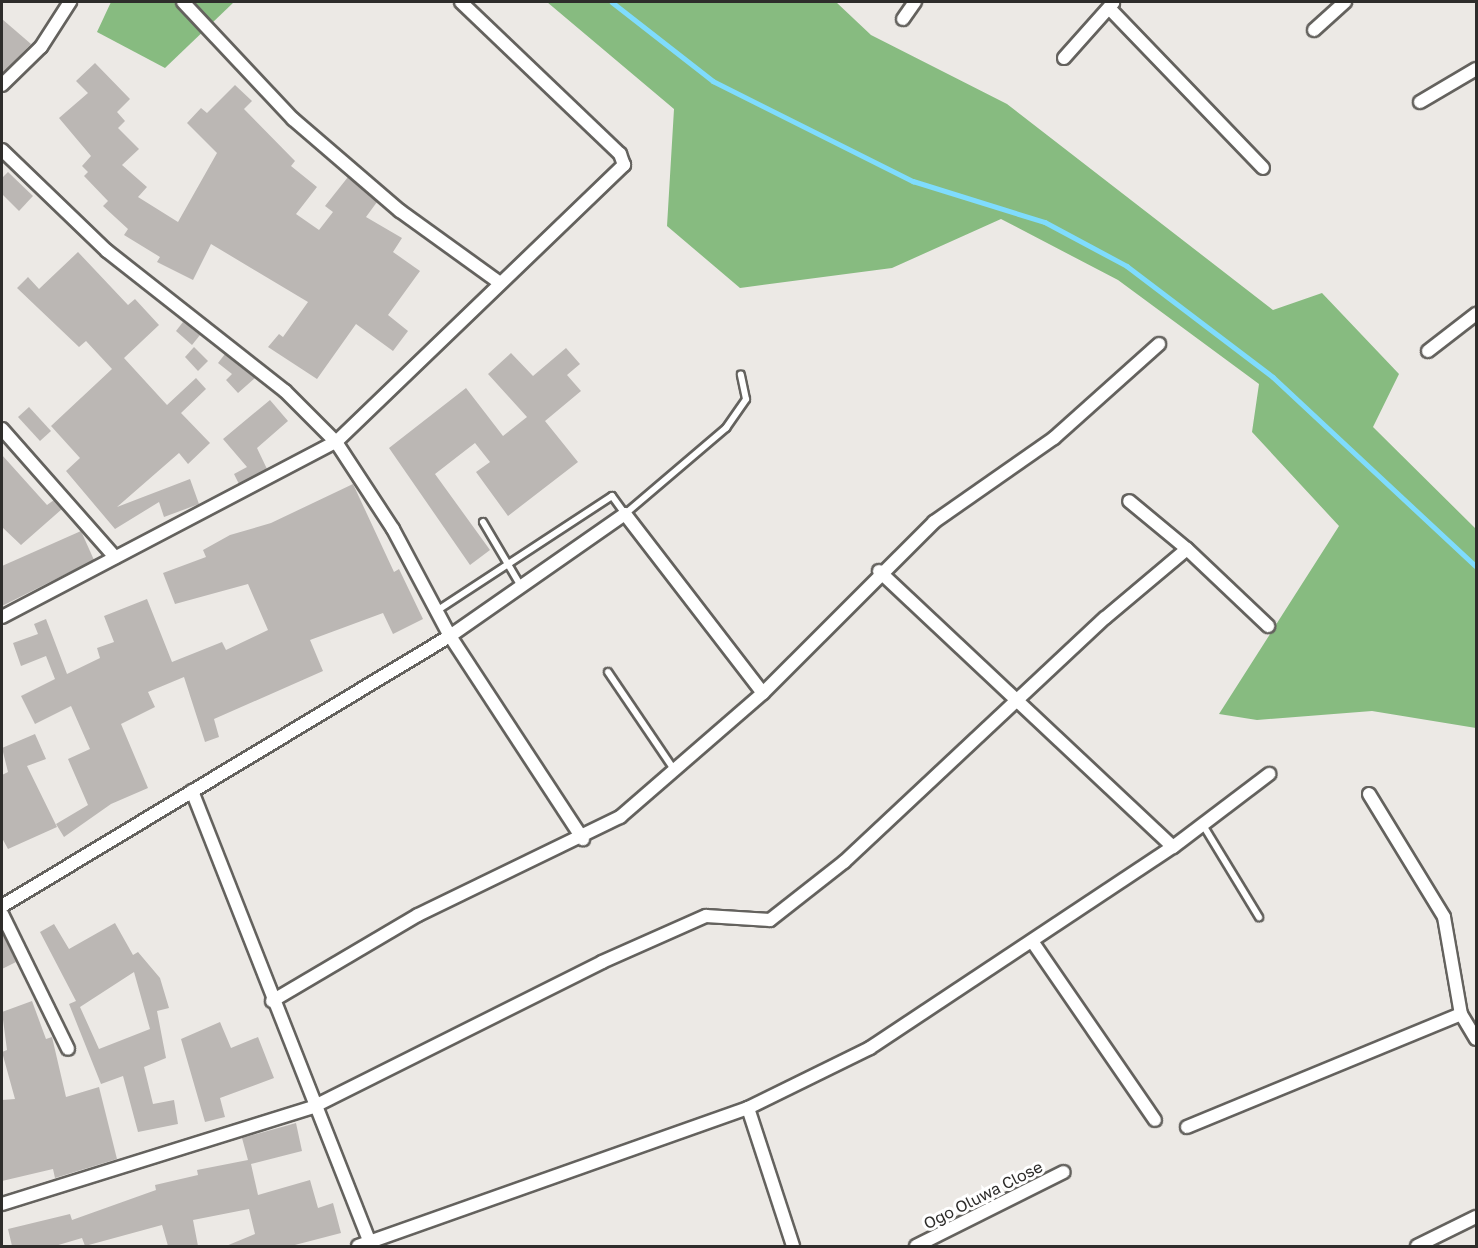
<!DOCTYPE html>
<html>
<head>
<meta charset="utf-8">
<style>
	body { margin:0 }
	#map { position:relative; width:1478px; height:1248px; overflow:hidden; background:#ece9e5; font-family:"Golos Text",sans-serif }
	div>[style] { position:absolute }
	.forest>* { inset:0; background:#87bb80 }
	.stream>* { height:4.5px; margin:-2.25px; padding:0 2.25px; transform-origin:2.25px; border-radius:2.25px; background:#7fdcfd }
	.building>* { inset:0; background:#bbb7b4 }
	.roads { filter:drop-shadow(2px 0 #64625e) drop-shadow(-2px 0 #64625e) drop-shadow(0 2px #64625e) drop-shadow(0 -2px #64625e) }
	.service>* { height:6px; margin:-3px; padding:0 3px; transform-origin:3px; border-radius:3px; background:#fff }
	.minor>* { height:12px; margin:-6px; padding:0 6px; transform-origin:6px; border-radius:6px; background:#fff }
	span { translate:-50% -50%; white-space:nowrap; text-align:center; line-height:1.15; -webkit-text-stroke:6px #fff; paint-order:stroke }
	.street-label { font-size:16px; color:#2e2d2b }
	.frame { position:absolute; inset:0; border:3px solid #2e2d2b; pointer-events:none }
</style>
</head>
<body>
<div id="map">
	<div class="forest">
		<div style="clip-path:polygon(111px 2px,234px 2px,165px 68px,97px 32px)"></div>
		<div style="clip-path:polygon(547px 2px,836px 2px,871px 35px,1007px 104px,1273px 310px,1322px 293px,1399px 374px,1373px 427px,1476px 529px,1476px 728px,1372px 711px,1257px 720px,1219px 714px,1339px 526px,1252px 432px,1259px 384px,1118px 280px,1001px 219px,892px 268px,740px 288px,667px 226px,674px 109px)"></div>
	</div>
	<div class="stream">
		<div style="left:612px;top:2px;width:128px;rotate:38deg"></div>
		<div style="left:713px;top:81px;width:224px;rotate:26.6deg"></div>
		<div style="left:913px;top:181px;width:138px;rotate:17.3deg"></div>
		<div style="left:1045px;top:222px;width:93px;rotate:28.2deg"></div>
		<div style="left:1127px;top:266px;width:183px;rotate:37.2deg"></div>
		<div style="left:1273px;top:377px;width:277px;rotate:43deg"></div>
	</div>
	<div class="building">
		<div style="clip-path:polygon(2px 19px,31px 44px,2px 74px)"></div>
		<div style="clip-path:polygon(95px 63px,130px 99px,117px 112px,125px 121px,118px 128px,139px 149px,122px 165px,147px 187px,138px 197px,178px 222px,217px 153px,187px 123px,201px 108px,207px 113px,235px 85px,252px 101px,244px 109px,295px 161px,291px 166px,317px 187px,296px 214px,319px 230px,333px 212px,325px 206px,348px 177px,377px 202px,366px 217px,402px 238px,393px 252px,420px 271px,388px 315px,408px 331px,393px 351px,356px 324px,317px 379px,268px 347px,279px 334px,283px 337px,308px 302px,211px 244px,193px 280px,157px 262px,160px 257px,124px 235px,128px 229px,103px 206px,108px 201px,84px 176px,88px 172px,82px 166px,91px 156px,59px 118px,88px 93px,76px 81px)"></div>
		<div style="clip-path:polygon(8px 172px,33px 196px,19px 211px,2px 194px,2px 178px)"></div>
		<div style="clip-path:polygon(78px 252px,128px 305px,135px 299px,159px 325px,124px 358px,167px 405px,196px 378px,206px 389px,181px 413px,210px 443px,188px 464px,179px 453px,117px 507px,190px 479px,199px 504px,164px 517px,159px 502px,115px 529px,66px 471px,80px 458px,51px 426px,112px 369px,86px 341px,79px 347px,17px 288px,28px 277px,39px 289px)"></div>
		<div style="clip-path:polygon(183px 322px,200px 335px,192px 345px,176px 331px)"></div>
		<div style="clip-path:polygon(194px 347px,208px 361px,198px 371px,185px 357px)"></div>
		<div style="clip-path:polygon(566px 348px,580px 364px,567px 375px,581px 391px,545px 421px,578px 462px,508px 516px,476px 472px,490px 462px,475px 443px,435px 474px,490px 550px,470px 565px,389px 448px,466px 388px,503px 436px,527px 417px,488px 374px,511px 353px,533px 376px)"></div>
		<div style="clip-path:polygon(225px 354px,255px 378px,238px 393px,226px 380px,232px 374px,218px 363px)"></div>
		<div style="clip-path:polygon(270px 400px,288px 421px,257px 448px,267px 469px,239px 484px,234px 474px,247px 467px,223px 439px)"></div>
		<div style="clip-path:polygon(29px 407px,51px 431px,40px 441px,18px 417px)"></div>
		<div style="clip-path:polygon(2px 455px,47px 505px,54px 500px,62px 509px,21px 545px,2px 527px)"></div>
		<div style="clip-path:polygon(353px 484px,394px 572px,399px 569px,423px 619px,393px 634px,383px 613px,310px 640px,323px 671px,214px 719px,219px 737px,205px 742px,184px 677px,148px 692px,155px 707px,121px 724px,148px 788px,111px 804px,64px 837px,56px 824px,88px 805px,68px 759px,90px 749px,71px 706px,35px 724px,21px 696px,55px 679px,46px 656px,21px 666px,13px 643px,38px 634px,34px 624px,46px 619px,67px 674px,100px 658px,97px 648px,114px 642px,104px 616px,147px 599px,172px 662px,222px 642px,226px 650px,268px 630px,248px 584px,175px 604px,163px 573px,206px 557px,203px 550px,230px 535px,271px 523px)"></div>
		<div style="clip-path:polygon(81px 531px,94px 560px,2px 606px,2px 566px)"></div>
		<div style="clip-path:polygon(35px 734px,46px 759px,27px 766px,57px 827px,8px 849px,2px 838px,2px 775px,8px 772px,2px 748px)"></div>
		<div style="clip-path:polygon(evenodd,115px 923px,133px 955px,138px 952px,160px 978px,169px 1008px,157px 1011px,166px 1058px,144px 1067px,153px 1104px,174px 1100px,178px 1124px,138px 1132px,123px 1076px,101px 1084px,69px 1004px,76px 1001px,40px 932px,54px 924px,69px 949px,115px 923px,134px 972px,150px 1029px,99px 1049px,80px 1007px,134px 972px)"></div>
		<div style="clip-path:polygon(2px 932px,16px 962px,2px 969px)"></div>
		<div style="clip-path:polygon(32px 1001px,46px 1039px,52px 1037px,66px 1097px,99px 1087px,117px 1159px,55px 1178px,53px 1169px,2px 1181px,2px 1100px,15px 1099px,2px 1052px,7px 1050px,2px 1012px)"></div>
		<div style="clip-path:polygon(220px 1022px,231px 1048px,258px 1037px,274px 1078px,220px 1098px,225px 1117px,205px 1122px,181px 1039px)"></div>
		<div style="clip-path:polygon(296px 1123px,302px 1151px,251px 1164px,258px 1195px,310px 1180px,318px 1208px,333px 1203px,341px 1233px,291px 1246px,226px 1246px,255px 1234px,249px 1209px,193px 1220px,198px 1246px,168px 1246px,162px 1225px,85px 1246px,82px 1238px,55px 1246px,12px 1246px,8px 1229px,70px 1214px,72px 1220px,156px 1190px,155px 1185px,198px 1175px,197px 1170px,248px 1160px,242px 1138px)"></div>
	</div>
	<div class="roads">
		<div class="service">
			<div style="left:483px;top:522px;width:77px;rotate:59.4deg"></div>
			<div style="left:438px;top:610px;width:208px;rotate:-33.2deg"></div>
			<div style="left:612px;top:496px;width:22px;rotate:54deg"></div>
			<div style="left:625px;top:514px;width:133px;rotate:-40.4deg"></div>
			<div style="left:726px;top:428px;width:35px;rotate:-55deg"></div>
			<div style="left:746px;top:399px;width:25px;rotate:-102deg"></div>
			<div style="left:608px;top:672px;width:120px;rotate:55.9deg"></div>
			<div style="left:1203px;top:825px;width:108px;rotate:58.7deg"></div>
		</div>
		<div class="minor">
			<div style="left:183px;top:2px;width:161px;rotate:46.8deg"></div>
			<div style="left:293px;top:119px;width:141px;rotate:40.7deg"></div>
			<div style="left:400px;top:211px;width:120px;rotate:35.8deg"></div>
			<div style="left:1109px;top:8px;width:222px;rotate:46.1deg"></div>
			<div style="left:903px;top:19px;width:21px;rotate:-55deg"></div>
			<div style="left:1314px;top:30px;width:42px;rotate:-42.1deg"></div>
			<div style="left:1064px;top:58px;width:74px;rotate:-48.3deg"></div>
			<div style="left:2px;top:85px;width:54px;rotate:-44.3deg"></div>
			<div style="left:41px;top:47px;width:54px;rotate:-57.2deg"></div>
			<div style="left:1420px;top:102px;width:65px;rotate:-30.5deg"></div>
			<div style="left:2px;top:150px;width:146px;rotate:43.9deg"></div>
			<div style="left:107px;top:251px;width:226px;rotate:38.2deg"></div>
			<div style="left:285px;top:391px;width:72px;rotate:45deg"></div>
			<div style="left:336px;top:442px;width:104px;rotate:56.8deg"></div>
			<div style="left:393px;top:529px;width:121px;rotate:62deg"></div>
			<div style="left:450px;top:636px;width:243px;rotate:56.8deg"></div>
			<div style="left:1428px;top:351px;width:61px;rotate:-37.6deg"></div>
			<div style="left:2px;top:429px;width:171px;rotate:48.6deg"></div>
			<div style="left:1187px;top:549px;width:112px;rotate:43.5deg"></div>
			<div style="left:879px;top:571px;width:403px;rotate:43.2deg"></div>
			<div style="left:2px;top:617px;width:377px;rotate:-27.7deg"></div>
			<div style="left:336px;top:442px;width:400px;rotate:-43.9deg"></div>
			<div style="left:624px;top:165px;width:12px;rotate:-110deg"></div>
			<div style="left:620px;top:154px;width:220px;rotate:-136.3deg"></div>
			<div style="left:192px;top:791px;width:489px;rotate:68.5deg"></div>
			<div style="left:1369px;top:794px;width:144px;rotate:58.6deg"></div>
			<div style="left:1444px;top:917px;width:98px;rotate:80.1deg"></div>
			<div style="left:1461px;top:1014px;width:29px;rotate:59deg"></div>
			<div style="left:2px;top:906px;width:523px;rotate:-31.08deg"></div>
			<div style="left:450px;top:636px;width:213px;rotate:-34.9deg"></div>
			<div style="left:625px;top:514px;width:226px;rotate:52.4deg"></div>
			<div style="left:2px;top:914px;width:150px;rotate:63.9deg"></div>
			<div style="left:1032px;top:941px;width:217px;rotate:55.5deg"></div>
			<div style="left:272px;top:1001px;width:169px;rotate:-30.5deg"></div>
			<div style="left:418px;top:915px;width:225px;rotate:-25.9deg"></div>
			<div style="left:620px;top:817px;width:189px;rotate:-40.9deg"></div>
			<div style="left:763px;top:693px;width:242px;rotate:-45deg"></div>
			<div style="left:934px;top:522px;width:146px;rotate:-35deg"></div>
			<div style="left:1054px;top:438px;width:141px;rotate:-41.8deg"></div>
			<div style="left:748px;top:1108px;width:145px;rotate:71.9deg"></div>
			<div style="left:1187px;top:1127px;width:296px;rotate:-22.4deg"></div>
			<div style="left:2px;top:1204px;width:326px;rotate:-17.3deg"></div>
			<div style="left:313px;top:1107px;width:323px;rotate:-26.6deg"></div>
			<div style="left:602px;top:962px;width:114px;rotate:-23.9deg"></div>
			<div style="left:706px;top:916px;width:64px;rotate:3.6deg"></div>
			<div style="left:770px;top:920px;width:94px;rotate:-38.1deg"></div>
			<div style="left:844px;top:862px;width:357px;rotate:-43.1deg"></div>
			<div style="left:1105px;top:618px;width:107px;rotate:-40.1deg"></div>
			<div style="left:1187px;top:549px;width:75px;rotate:-140.4deg"></div>
			<div style="left:358px;top:1246px;width:414px;rotate:-19.5deg"></div>
			<div style="left:748px;top:1108px;width:136px;rotate:-26.2deg"></div>
			<div style="left:870px;top:1048px;width:364px;rotate:-33.6deg"></div>
			<div style="left:1173px;top:847px;width:121px;rotate:-37.2deg"></div>
			<div style="left:916px;top:1246px;width:165px;rotate:-26.6deg"></div>
			<div style="left:1417px;top:1246px;width:66px;rotate:-26.2deg"></div>
		</div>
	</div>
	<div class="street-label">
		<span style="left:983px;top:1195px;rotate:-27deg">Ogo Oluwa Close</span>
	</div>
	<div class="frame"></div>
</div>
</body>
</html>
